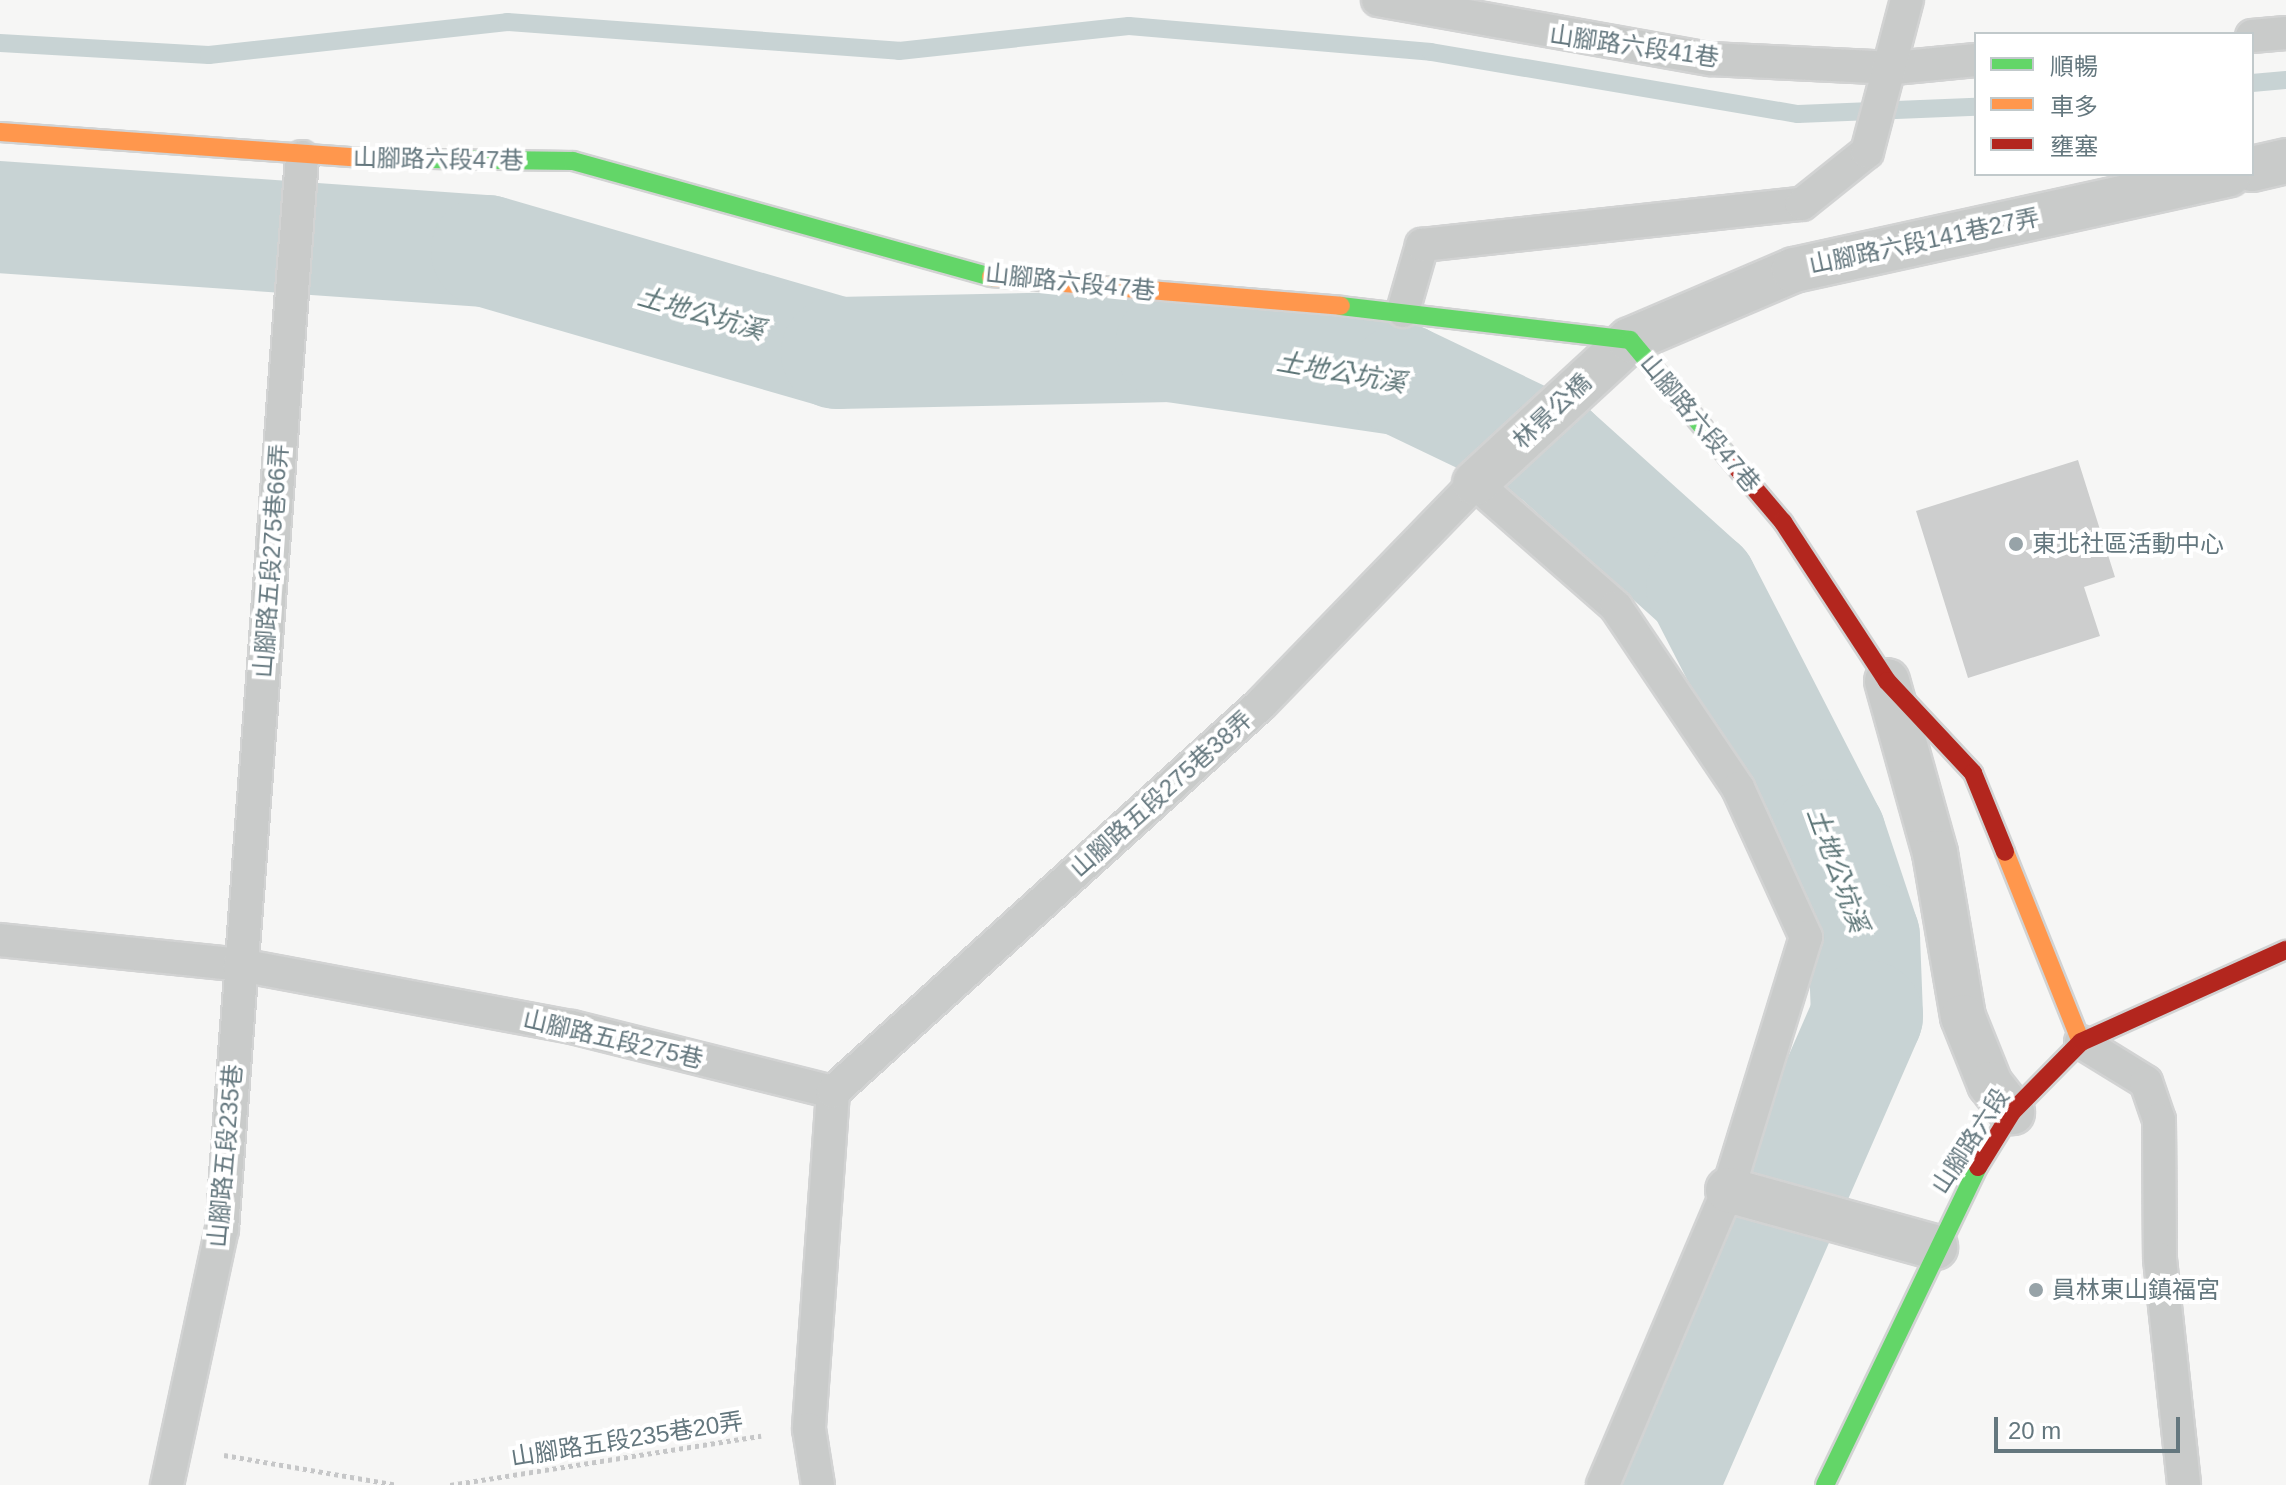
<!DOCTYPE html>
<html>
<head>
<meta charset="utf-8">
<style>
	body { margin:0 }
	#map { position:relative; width:2286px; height:1485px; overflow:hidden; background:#f6f6f5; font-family:Helvetica,"Noto Sans TC",sans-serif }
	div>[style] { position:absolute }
	.stream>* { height:18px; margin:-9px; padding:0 9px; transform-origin:9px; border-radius:9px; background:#c8d3d4 }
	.river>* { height:112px; margin:-56px; padding:0 56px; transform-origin:56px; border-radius:56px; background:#c8d3d4 }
	.building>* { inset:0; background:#cdcece }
	.path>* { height:5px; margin-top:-2.5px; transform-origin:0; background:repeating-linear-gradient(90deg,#c6c7c8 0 4px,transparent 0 8px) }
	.roads { filter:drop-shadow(2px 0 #d2d3d3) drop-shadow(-2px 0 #d2d3d3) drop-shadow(0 2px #d2d3d3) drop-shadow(0 -2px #d2d3d3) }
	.lane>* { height:32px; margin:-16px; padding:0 16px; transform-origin:16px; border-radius:16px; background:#c9cbca }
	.street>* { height:44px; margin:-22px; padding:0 22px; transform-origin:22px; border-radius:22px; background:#c9cbca }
	.fast>* { height:18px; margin:-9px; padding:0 9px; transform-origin:9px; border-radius:9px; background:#63d668 }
	.slow>* { height:18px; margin:-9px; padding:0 9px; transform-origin:9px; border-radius:9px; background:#ff974d }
	.jam>* { height:18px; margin:-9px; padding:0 9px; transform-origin:9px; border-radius:9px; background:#b3261e }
	.dots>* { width:22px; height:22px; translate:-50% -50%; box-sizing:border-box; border:4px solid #fff; border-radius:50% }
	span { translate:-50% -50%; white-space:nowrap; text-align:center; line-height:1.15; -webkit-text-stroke:8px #fff; paint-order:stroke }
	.street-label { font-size:24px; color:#64777e }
	.poi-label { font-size:24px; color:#64777e }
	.left { translate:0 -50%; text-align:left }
	.water-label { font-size:26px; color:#5e7678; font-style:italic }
	.legend { position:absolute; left:1974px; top:32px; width:280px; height:144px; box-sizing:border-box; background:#fff; border:2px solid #c1c9cb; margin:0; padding:10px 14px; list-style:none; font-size:24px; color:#64777e }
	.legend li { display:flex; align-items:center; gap:16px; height:40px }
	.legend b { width:40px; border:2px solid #c1c9cb }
	.scale { position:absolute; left:1994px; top:1417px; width:186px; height:36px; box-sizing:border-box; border:4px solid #64777e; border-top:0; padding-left:10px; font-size:24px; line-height:28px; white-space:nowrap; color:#64777e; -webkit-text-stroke:6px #fff; paint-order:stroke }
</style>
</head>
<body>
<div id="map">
	<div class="stream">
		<div style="left:0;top:43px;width:209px;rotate:3.3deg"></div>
		<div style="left:209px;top:55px;width:300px;rotate:-6.3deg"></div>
		<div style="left:507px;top:22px;width:393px;rotate:4.2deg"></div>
		<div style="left:899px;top:51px;width:231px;rotate:-6.2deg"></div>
		<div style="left:1129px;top:26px;width:303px;rotate:4.9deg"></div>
		<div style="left:1431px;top:52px;width:372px;rotate:9.6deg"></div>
		<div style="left:1798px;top:114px;width:178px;rotate:-2.3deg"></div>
		<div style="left:2252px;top:83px;width:34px;rotate:-5deg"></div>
	</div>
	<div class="river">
		<div style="left:0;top:217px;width:488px;rotate:4deg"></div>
		<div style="left:487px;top:251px;width:365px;rotate:16.2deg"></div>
		<div style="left:837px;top:353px;width:334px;rotate:-1.2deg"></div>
		<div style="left:1171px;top:346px;width:234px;rotate:8.3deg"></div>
		<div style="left:1403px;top:380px;width:166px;rotate:25.6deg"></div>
		<div style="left:1553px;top:452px;width:200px;rotate:42deg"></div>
		<div style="left:1702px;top:586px;width:280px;rotate:62.8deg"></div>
		<div style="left:1830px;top:835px;width:108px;rotate:71.6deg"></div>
		<div style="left:1864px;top:937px;width:79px;rotate:87.8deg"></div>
		<div style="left:1867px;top:1016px;width:512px;rotate:113.61deg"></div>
	</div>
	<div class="building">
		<div style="clip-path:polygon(2078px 460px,2115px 577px,2084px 587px,2100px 636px,1968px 678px,1916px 511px)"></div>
	</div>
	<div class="path">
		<div style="left:224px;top:1455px;width:176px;rotate:9.8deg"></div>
		<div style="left:450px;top:1485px;width:315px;rotate:-9deg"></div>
	</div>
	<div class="roads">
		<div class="lane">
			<div style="left:1378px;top:0;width:337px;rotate:10.1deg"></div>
			<div style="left:1710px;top:59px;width:184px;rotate:2.8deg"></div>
			<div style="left:1894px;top:68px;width:82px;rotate:-5.6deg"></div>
			<div style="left:2252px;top:36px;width:34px;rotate:-5deg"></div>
			<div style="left:1403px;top:311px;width:69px;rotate:-73.9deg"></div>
			<div style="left:1422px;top:245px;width:382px;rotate:-6.2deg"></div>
			<div style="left:1802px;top:204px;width:83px;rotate:-38.7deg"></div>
			<div style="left:1867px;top:152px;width:157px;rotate:-75.3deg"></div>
			<div style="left:0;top:940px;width:241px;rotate:5.9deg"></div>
			<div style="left:240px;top:965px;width:338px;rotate:10.6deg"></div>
			<div style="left:572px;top:1027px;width:269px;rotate:14deg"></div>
			<div style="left:833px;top:1092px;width:338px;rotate:94.1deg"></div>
			<div style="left:809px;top:1429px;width:57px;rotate:80.9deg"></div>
			<div style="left:2081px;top:1042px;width:76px;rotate:31.6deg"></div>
			<div style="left:2146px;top:1082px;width:40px;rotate:71.1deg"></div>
			<div style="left:2159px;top:1120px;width:139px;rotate:89.6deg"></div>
			<div style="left:2160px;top:1259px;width:227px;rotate:83.9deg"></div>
			<div style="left:833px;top:1092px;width:578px;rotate:-42.19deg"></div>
			<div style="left:1261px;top:704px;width:308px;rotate:-45.9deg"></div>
			<div style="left:1475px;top:483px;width:188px;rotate:41.3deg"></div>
			<div style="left:1616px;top:607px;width:218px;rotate:56deg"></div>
			<div style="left:1738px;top:788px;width:164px;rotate:65.5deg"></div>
			<div style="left:1806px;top:937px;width:265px;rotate:107.1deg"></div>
			<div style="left:1728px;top:1190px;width:320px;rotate:113deg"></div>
			<div style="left:167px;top:1485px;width:262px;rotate:-77.9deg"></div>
			<div style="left:222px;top:1229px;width:1075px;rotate:-85.73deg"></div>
		</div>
		<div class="street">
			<div style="left:2252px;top:169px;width:35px;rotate:-13deg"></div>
			<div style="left:1475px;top:483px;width:211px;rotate:-42.7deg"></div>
			<div style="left:1630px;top:340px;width:178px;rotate:-23.1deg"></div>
			<div style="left:1794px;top:270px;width:445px;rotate:-12.4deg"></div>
			<div style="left:1887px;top:681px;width:179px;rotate:74.4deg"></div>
			<div style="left:1935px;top:853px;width:166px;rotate:80.3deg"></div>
			<div style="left:1963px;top:1017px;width:72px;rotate:68.1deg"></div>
			<div style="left:1990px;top:1084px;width:36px;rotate:52deg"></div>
			<div style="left:1728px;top:1190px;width:215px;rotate:15.4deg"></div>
		</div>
		<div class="fast">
			<div style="left:360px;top:158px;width:213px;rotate:0.8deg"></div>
			<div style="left:573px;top:161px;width:434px;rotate:15.5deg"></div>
			<div style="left:1341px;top:306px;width:291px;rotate:6.7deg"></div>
			<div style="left:1630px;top:340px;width:151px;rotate:50.1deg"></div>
			<div style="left:1825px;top:1485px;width:353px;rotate:-64.3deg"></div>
		</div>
		<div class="slow">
			<div style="left:0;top:132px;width:361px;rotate:4.1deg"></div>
			<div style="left:991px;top:277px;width:351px;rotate:4.7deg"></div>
			<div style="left:2005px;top:852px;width:205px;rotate:68.2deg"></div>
		</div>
		<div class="jam">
			<div style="left:1727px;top:456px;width:87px;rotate:49.7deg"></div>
			<div style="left:1783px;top:522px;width:190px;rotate:56.8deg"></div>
			<div style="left:1887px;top:681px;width:126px;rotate:46.9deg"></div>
			<div style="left:1973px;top:773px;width:85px;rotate:67.9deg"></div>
			<div style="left:1978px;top:1167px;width:65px;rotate:-58.3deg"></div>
			<div style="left:2012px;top:1112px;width:98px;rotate:-45.4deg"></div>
			<div style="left:2081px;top:1042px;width:225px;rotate:-24.2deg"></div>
		</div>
	</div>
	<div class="dots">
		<div style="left:2016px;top:544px;background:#97a3a8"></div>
		<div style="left:2036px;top:1290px;background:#97a3a8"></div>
	</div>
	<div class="street-label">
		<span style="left:1634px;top:46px;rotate:8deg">山腳路六段41巷</span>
		<span style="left:438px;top:159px;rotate:1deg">山腳路六段47巷</span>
		<span style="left:1924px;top:241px;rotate:-12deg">山腳路六段141巷27弄</span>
		<span style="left:1070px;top:282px;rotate:6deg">山腳路六段47巷</span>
		<span style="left:1552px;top:411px;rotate:-43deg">林景公橋</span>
		<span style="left:1700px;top:423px;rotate:50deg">山腳路六段47巷</span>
		<span style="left:271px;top:561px;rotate:-86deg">山腳路五段275巷66弄</span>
		<span style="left:1161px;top:794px;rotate:-42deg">山腳路五段275巷38弄</span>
		<span style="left:613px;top:1039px;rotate:13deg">山腳路五段275巷</span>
		<span style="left:1970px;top:1141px;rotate:-57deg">山腳路六段</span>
		<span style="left:225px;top:1156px;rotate:-85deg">山腳路五段235巷</span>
		<span style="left:627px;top:1439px;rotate:-9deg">山腳路五段235巷20弄</span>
	</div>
	<div class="poi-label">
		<span class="left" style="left:2032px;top:544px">東北社區活動中心</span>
		<span class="left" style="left:2052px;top:1290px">員林東山鎮福宮</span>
	</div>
	<div class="water-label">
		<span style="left:701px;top:314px;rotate:16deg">土地公坑溪</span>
		<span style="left:1341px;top:373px;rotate:10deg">土地公坑溪</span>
		<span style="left:1837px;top:870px;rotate:70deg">土地公坑溪</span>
	</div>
	<ul class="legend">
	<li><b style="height:10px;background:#63d668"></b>順暢</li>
	<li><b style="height:10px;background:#ff974d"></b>車多</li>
	<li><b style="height:10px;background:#b3261e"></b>壅塞</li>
	</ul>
	<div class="scale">20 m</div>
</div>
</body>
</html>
